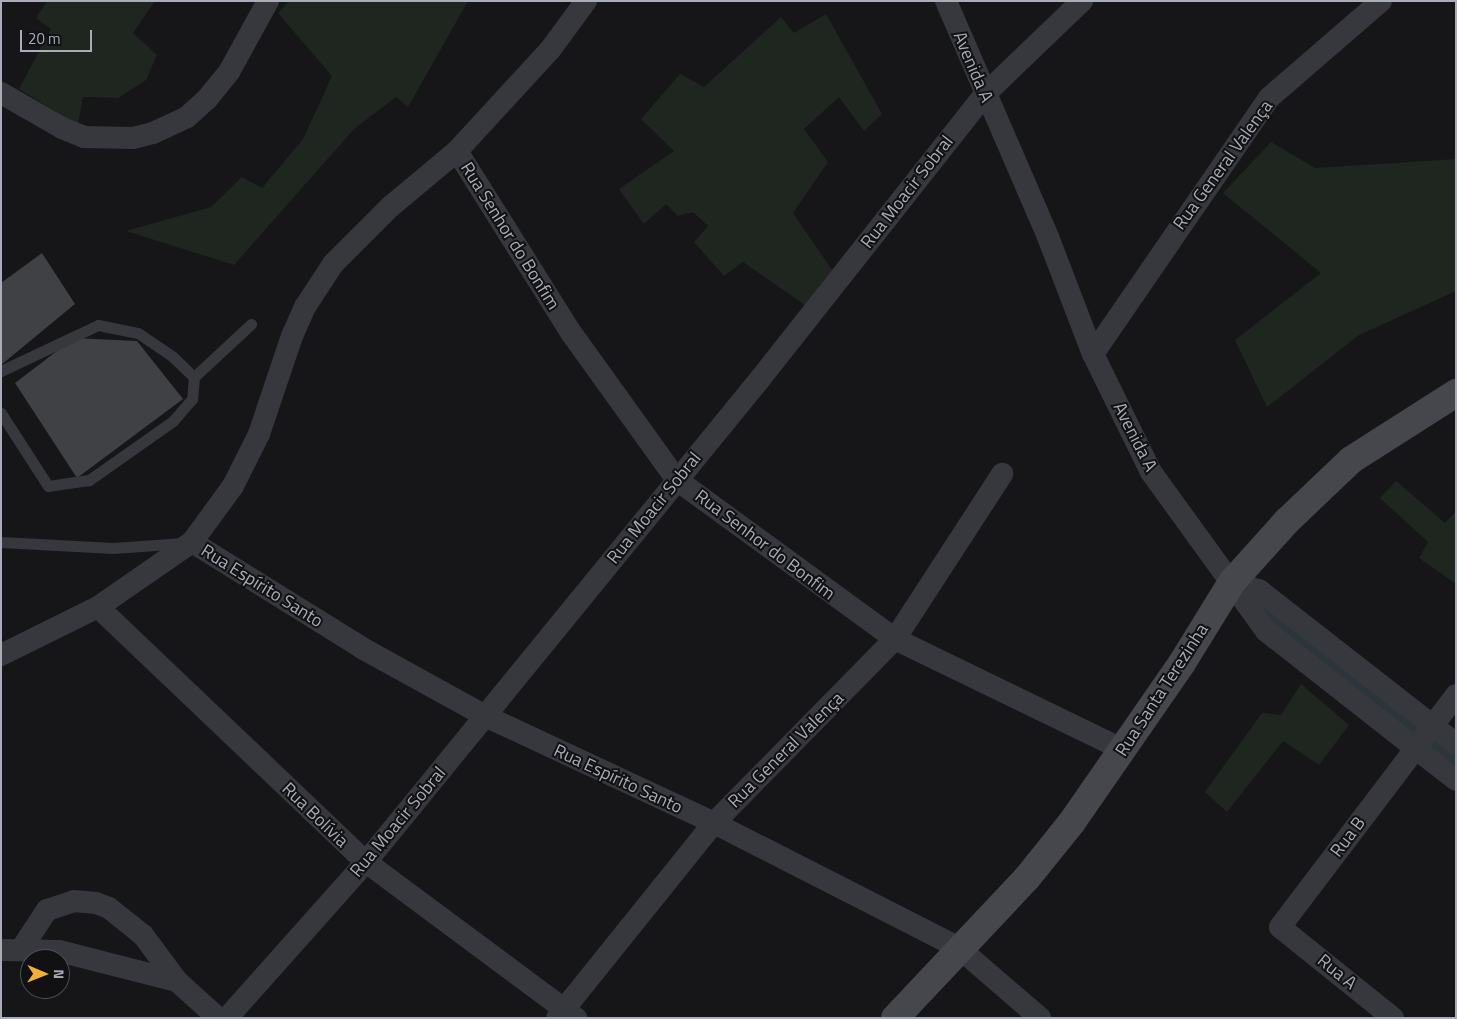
<!DOCTYPE html>
<html>
<head>
<meta charset="utf-8">
<style>
	body { margin:0 }
	#map { position:relative; width:1457px; height:1019px; overflow:hidden; background:#161618; font-family:"Titillium Web",sans-serif }
	div>[style] { position:absolute }
	.green>* { inset:0; background:#1e261f }
	.canal>* { height:25px; margin:-12.5px; padding:0 12.5px; transform-origin:12.5px; border-radius:12.5px; background:#2c353c }
	.building>* { inset:0; background:#404145 }
	.lane>* { height:11px; margin:-5.5px; padding:0 5.5px; transform-origin:5.5px; border-radius:5.5px; background:#37383d }
	.street>* { height:22px; margin:-11px; padding:0 11px; transform-origin:11px; border-radius:11px; background:#37383d }
	.secondary>* { height:28px; margin:-14px; padding:0 14px; transform-origin:14px; border-radius:14px; background:#45474d }
	span { translate:-50% -50%; white-space:nowrap; text-align:center; line-height:1.15; -webkit-text-stroke:4px #111113; paint-order:stroke }
	.street-label { font-size:18px; color:#a8adb8 }
	.frame { position:absolute; inset:0; border:2px solid #a8adb8; pointer-events:none }
	.north { position:absolute; left:20px; top:949px; width:50px; height:50px; box-sizing:border-box; background:#111113; border:1px solid #4d4f55; border-radius:50%; rotate:91deg; font-size:14px; font-weight:700; line-height:20px; text-align:center; color:#a8adb8 }
	.north::after { content:''; display:block; margin:auto; width:18px; height:22px; background:#f2b134; clip-path:polygon(50% 0,100% 100%,50% 72%,0 100%) }
	.scale { position:absolute; left:20px; top:30px; width:72px; height:22px; box-sizing:border-box; border:2px solid #a8adb8; border-top:0; padding-left:6px; font-size:15px; line-height:18px; white-space:nowrap; color:#a8adb8; -webkit-text-stroke:4px #111113; paint-order:stroke }
</style>
</head>
<body>
<div id="map">
	<div class="green">
		<div style="clip-path:polygon(47px 1px,155px 1px,133px 33px,157px 55px,146px 80px,118px 98px,83px 97px,78px 125px,19px 89px,51px 29px,36px 18px)"></div>
		<div style="clip-path:polygon(289px 1px,468px 1px,408px 107px,396px 97px,354px 129px,234px 265px,126px 231px,211px 207px,242px 177px,262px 188px,303px 139px,332px 76px,278px 13px)"></div>
		<div style="clip-path:polygon(826px 14px,882px 114px,864px 131px,839px 97px,804px 129px,828px 162px,793px 213px,832px 270px,805px 305px,743px 262px,724px 276px,694px 242px,708px 226px,693px 212px,678px 216px,666px 204px,644px 224px,619px 189px,674px 151px,641px 119px,680px 74px,704px 87px,781px 17px,794px 33px)"></div>
		<div style="clip-path:polygon(1271px 142px,1315px 168px,1456px 159px,1456px 291px,1359px 335px,1267px 407px,1235px 340px,1321px 273px,1223px 193px)"></div>
		<div style="clip-path:polygon(1396px 481px,1445px 523px,1456px 511px,1456px 584px,1419px 558px,1428px 542px,1380px 498px)"></div>
		<div style="clip-path:polygon(1301px 684px,1349px 725px,1319px 765px,1283px 741px,1227px 812px,1205px 792px,1262px 713px,1281px 715px)"></div>
	</div>
	<div class="canal">
		<div style="left:1261px;top:609px;width:187px;rotate:38deg"></div>
		<div style="left:1439px;top:748px;width:21px;rotate:37deg"></div>
	</div>
	<div class="building">
		<div style="clip-path:polygon(42px 253px,75px 304px,1px 365px,1px 283px)"></div>
		<div style="clip-path:polygon(74px 338px,137px 341px,183px 399px,77px 478px,15px 383px)"></div>
	</div>
	<div class="lane">
		<div style="left:1px;top:371px;width:107px;rotate:-25.4deg"></div>
		<div style="left:98px;top:325px;width:41px;rotate:11.3deg"></div>
		<div style="left:138px;top:333px;width:41px;rotate:34.1deg"></div>
		<div style="left:172px;top:356px;width:30px;rotate:44deg"></div>
		<div style="left:194px;top:377px;width:22px;rotate:95deg"></div>
		<div style="left:192px;top:399px;width:29px;rotate:131deg"></div>
		<div style="left:173px;top:421px;width:103px;rotate:144.9deg"></div>
		<div style="left:89px;top:480px;width:41px;rotate:171.7deg"></div>
		<div style="left:48px;top:486px;width:87px;rotate:-122.8deg"></div>
		<div style="left:194px;top:377px;width:78px;rotate:-42.9deg"></div>
		<div style="left:1px;top:542px;width:112px;rotate:3.1deg"></div>
		<div style="left:113px;top:548px;width:71px;rotate:-4deg"></div>
	</div>
	<div class="street">
		<div style="left:946px;top:1px;width:257px;rotate:66.6deg"></div>
		<div style="left:1048px;top:237px;width:125px;rotate:69deg"></div>
		<div style="left:1093px;top:354px;width:131px;rotate:63.8deg"></div>
		<div style="left:1151px;top:472px;width:196px;rotate:54.1deg"></div>
		<div style="left:1266px;top:631px;width:241px;rotate:38.1deg"></div>
		<div style="left:1px;top:93px;width:70px;rotate:29.8deg"></div>
		<div style="left:62px;top:128px;width:24px;rotate:22deg"></div>
		<div style="left:84px;top:137px;width:49px;rotate:1.2deg"></div>
		<div style="left:133px;top:138px;width:21px;rotate:-14deg"></div>
		<div style="left:153px;top:133px;width:38px;rotate:-25deg"></div>
		<div style="left:187px;top:117px;width:27px;rotate:-42deg"></div>
		<div style="left:207px;top:99px;width:35px;rotate:-51deg"></div>
		<div style="left:229px;top:72px;width:81px;rotate:-61.2deg"></div>
		<div style="left:457px;top:151px;width:216px;rotate:57.9deg"></div>
		<div style="left:572px;top:334px;width:180px;rotate:54.3deg"></div>
		<div style="left:677px;top:480px;width:270px;rotate:36.1deg"></div>
		<div style="left:895px;top:639px;width:254px;rotate:25.9deg"></div>
		<div style="left:1093px;top:354px;width:311px;rotate:-55.5deg"></div>
		<div style="left:1269px;top:98px;width:148px;rotate:-40.9deg"></div>
		<div style="left:192px;top:542px;width:200px;rotate:31.9deg"></div>
		<div style="left:362px;top:648px;width:141px;rotate:28.9deg"></div>
		<div style="left:485px;top:716px;width:253px;rotate:25deg"></div>
		<div style="left:714px;top:823px;width:275px;rotate:27deg"></div>
		<div style="left:959px;top:948px;width:107px;rotate:40.8deg"></div>
		<div style="left:1232px;top:582px;width:28px;rotate:17deg"></div>
		<div style="left:1259px;top:590px;width:250px;rotate:38deg"></div>
		<div style="left:98px;top:607px;width:370px;rotate:43.6deg"></div>
		<div style="left:366px;top:862px;width:262px;rotate:36.6deg"></div>
		<div style="left:1px;top:655px;width:108px;rotate:-26.3deg"></div>
		<div style="left:98px;top:607px;width:114px;rotate:-34.7deg"></div>
		<div style="left:192px;top:542px;width:69px;rotate:-53.8deg"></div>
		<div style="left:233px;top:486px;width:58px;rotate:-63.4deg"></div>
		<div style="left:259px;top:434px;width:103px;rotate:-71.4deg"></div>
		<div style="left:292px;top:336px;width:32px;rotate:-66deg"></div>
		<div style="left:305px;top:307px;width:51px;rotate:-56.9deg"></div>
		<div style="left:333px;top:264px;width:81px;rotate:-45deg"></div>
		<div style="left:390px;top:207px;width:87px;rotate:-39.9deg"></div>
		<div style="left:457px;top:151px;width:137px;rotate:-47.4deg"></div>
		<div style="left:550px;top:50px;width:61px;rotate:-53.7deg"></div>
		<div style="left:22px;top:948px;width:45px;rotate:-56.7deg"></div>
		<div style="left:47px;top:910px;width:28px;rotate:-18deg"></div>
		<div style="left:74px;top:901px;width:22px;rotate:5deg"></div>
		<div style="left:96px;top:903px;width:14px;rotate:21deg"></div>
		<div style="left:109px;top:908px;width:43px;rotate:38.5deg"></div>
		<div style="left:143px;top:935px;width:57px;rotate:53.5deg"></div>
		<div style="left:177px;top:981px;width:55px;rotate:42.1deg"></div>
		<div style="left:1px;top:950px;width:58px;rotate:1deg"></div>
		<div style="left:59px;top:951px;width:122px;rotate:14.3deg"></div>
		<div style="left:227px;top:1018px;width:209px;rotate:-48.3deg"></div>
		<div style="left:366px;top:862px;width:623px;rotate:-50.79deg"></div>
		<div style="left:760px;top:379px;width:362px;rotate:-51.7deg"></div>
		<div style="left:984px;top:95px;width:136px;rotate:-43.8deg"></div>
		<div style="left:557px;top:1018px;width:250px;rotate:-51.2deg"></div>
		<div style="left:714px;top:823px;width:258px;rotate:-45.5deg"></div>
		<div style="left:895px;top:639px;width:197px;rotate:-57deg"></div>
		<div style="left:1393px;top:1018px;width:145px;rotate:-141.2deg"></div>
		<div style="left:1280px;top:927px;width:291px;rotate:-52.8deg"></div>
	</div>
	<div class="secondary">
		<div style="left:895px;top:1018px;width:192px;rotate:-46.7deg"></div>
		<div style="left:1027px;top:878px;width:72px;rotate:-51.2deg"></div>
		<div style="left:1072px;top:822px;width:193px;rotate:-55.3deg"></div>
		<div style="left:1182px;top:663px;width:95px;rotate:-58.3deg"></div>
		<div style="left:1232px;top:582px;width:82px;rotate:-48deg"></div>
		<div style="left:1287px;top:521px;width:88px;rotate:-43.6deg"></div>
		<div style="left:1351px;top:460px;width:125px;rotate:-32.5deg"></div>
	</div>
	<div class="street-label">
		<span style="left:973px;top:67px;rotate:67deg">Avenida A</span>
		<span style="left:1223px;top:165px;rotate:-54deg">Rua General Valença</span>
		<span style="left:907px;top:192px;rotate:-52deg">Rua Moacir Sobral</span>
		<span style="left:510px;top:236px;rotate:58deg">Rua Senhor do Bonfim</span>
		<span style="left:1135px;top:437px;rotate:63deg">Avenida A</span>
		<span style="left:654px;top:508px;rotate:-51deg">Rua Moacir Sobral</span>
		<span style="left:765px;top:545px;rotate:37deg">Rua Senhor do Bonfim</span>
		<span style="left:262px;top:586px;rotate:32deg">Rua Espírito Santo</span>
		<span style="left:1162px;top:690px;rotate:-57deg">Rua Santa Terezinha</span>
		<span style="left:786px;top:750px;rotate:-45deg">Rua General Valença</span>
		<span style="left:618px;top:779px;rotate:25deg">Rua Espírito Santo</span>
		<span style="left:315px;top:815px;rotate:44deg">Rua Bolívia</span>
		<span style="left:398px;top:822px;rotate:-50deg">Rua Moacir Sobral</span>
		<span style="left:1348px;top:837px;rotate:-53deg">Rua B</span>
		<span style="left:1337px;top:972px;rotate:39deg">Rua A</span>
	</div>
	<div class="frame"></div>
	<div class="north">N</div>
	<div class="scale">20 m</div>
</div>
</body>
</html>
